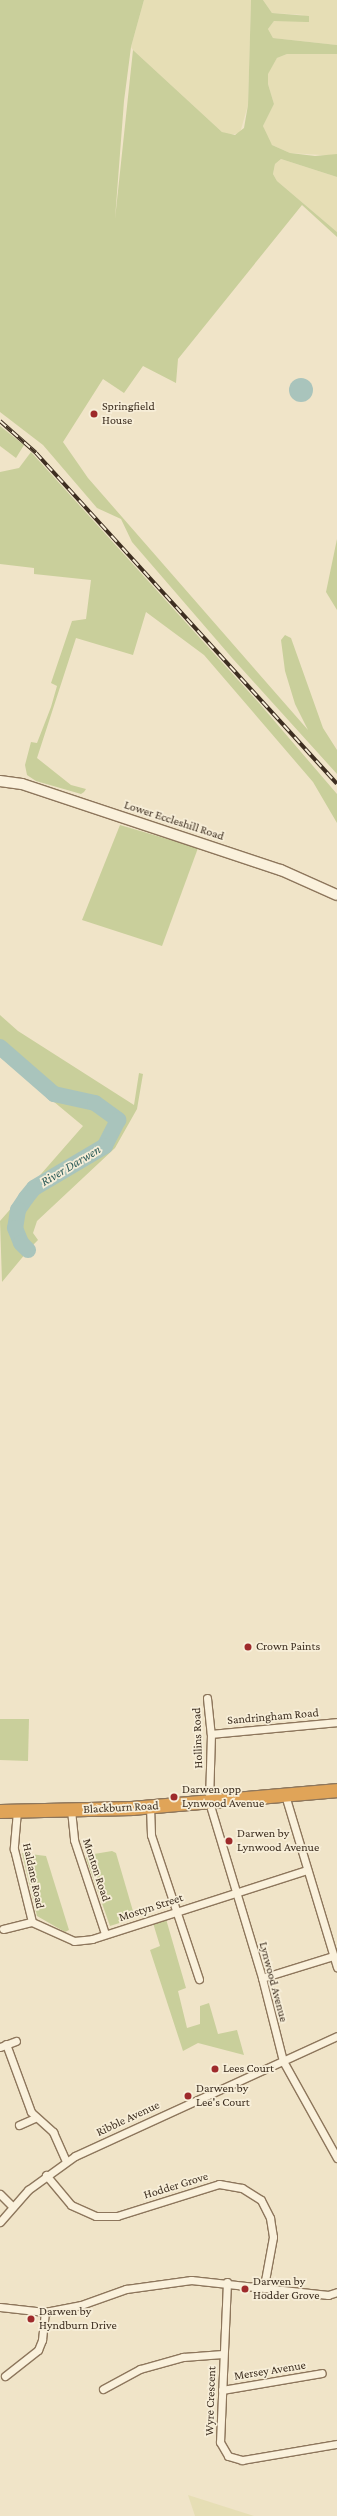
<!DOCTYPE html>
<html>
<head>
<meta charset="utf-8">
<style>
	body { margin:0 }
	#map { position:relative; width:337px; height:2516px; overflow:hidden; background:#f0e4c8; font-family:"Crimson Pro",serif }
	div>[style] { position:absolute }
	.farmland>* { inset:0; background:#e6deb5 }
	.green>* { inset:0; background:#c9cf9b }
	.water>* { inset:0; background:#a9c4bc }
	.round { border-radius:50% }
	.river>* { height:16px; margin:-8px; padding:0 8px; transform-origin:8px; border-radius:8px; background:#a9c4bc }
	.roads { filter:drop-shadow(1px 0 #8d765c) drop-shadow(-1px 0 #8d765c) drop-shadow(0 1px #8d765c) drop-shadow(0 -1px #8d765c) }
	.street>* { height:7px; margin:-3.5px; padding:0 3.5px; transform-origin:3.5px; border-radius:3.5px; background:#faf1dc }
	.secondary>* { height:10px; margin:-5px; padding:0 5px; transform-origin:5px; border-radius:5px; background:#faf1dc }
	.highway>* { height:13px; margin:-6.5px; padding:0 6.5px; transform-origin:6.5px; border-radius:6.5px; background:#e0a458 }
	.rail>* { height:4px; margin-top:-2px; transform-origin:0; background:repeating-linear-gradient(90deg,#f7eed8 0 8px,#3d2e20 0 16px); box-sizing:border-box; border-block:1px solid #3d2e20 }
	.dots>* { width:11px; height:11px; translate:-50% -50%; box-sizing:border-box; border:2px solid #f7eed8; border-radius:50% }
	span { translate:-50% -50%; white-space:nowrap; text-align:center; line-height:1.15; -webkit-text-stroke:3.5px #f7eed8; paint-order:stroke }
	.poi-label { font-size:12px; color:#3d2e20 }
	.left { translate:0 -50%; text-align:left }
	.street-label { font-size:12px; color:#3d2e20 }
	.water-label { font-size:13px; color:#2f5d5a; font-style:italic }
</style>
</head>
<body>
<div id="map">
	<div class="farmland">
		<div style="clip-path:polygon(144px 0,251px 0,248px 105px,240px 133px,229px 135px,222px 132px,133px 50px,131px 47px)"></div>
		<div style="clip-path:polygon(263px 0,337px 0,337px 45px,273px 38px,268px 29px,274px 21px,305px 15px,272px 13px)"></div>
		<div style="clip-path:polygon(287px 54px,337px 54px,337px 156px,290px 153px,272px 145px,268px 139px,263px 126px,274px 104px,268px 84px,268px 73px,277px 58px)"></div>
		<div style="clip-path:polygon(281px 159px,337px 177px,337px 232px,277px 181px,273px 174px,275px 164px)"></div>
		<div style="clip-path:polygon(188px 2495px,254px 2516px,195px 2516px)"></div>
	</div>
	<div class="green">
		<div style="clip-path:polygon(0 0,144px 0,131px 47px,124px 101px,115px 219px,133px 50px,222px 132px,235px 135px,244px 128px,248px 105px,251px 0,263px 0,272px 13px,309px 16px,309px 22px,306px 22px,274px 21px,268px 29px,273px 38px,337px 45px,337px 54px,287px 54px,277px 58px,268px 74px,268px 84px,274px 104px,263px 126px,272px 145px,290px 153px,315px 156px,337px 154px,337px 177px,281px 159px,275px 164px,273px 174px,277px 181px,337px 232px,337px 237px,302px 205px,178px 359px,176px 383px,143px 366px,124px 393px,103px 379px,63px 442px,88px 478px,308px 730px,295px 704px,285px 671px,281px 640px,285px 635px,291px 638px,323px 728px,337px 750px,337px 774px,233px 659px,132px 542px,121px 519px,97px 508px,43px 445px,0 412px)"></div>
		<div style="clip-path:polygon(0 426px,24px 445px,16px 458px,0 446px)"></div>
		<div style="clip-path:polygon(31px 452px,259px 703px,337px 794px,337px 823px,313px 782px,204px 655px,146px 612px,133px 655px,76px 638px,37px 758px,71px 785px,86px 789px,84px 792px,81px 794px,36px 781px,27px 775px,25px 765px,31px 742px,37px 743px,51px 707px,57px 686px,51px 683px,72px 621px,86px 619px,91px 580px,34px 574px,34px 568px,0 564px,0 472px,19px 468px)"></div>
		<div style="clip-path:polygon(337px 539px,337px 610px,326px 592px)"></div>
		<div style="clip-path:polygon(120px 825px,198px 848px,162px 946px,82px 920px)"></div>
		<div style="clip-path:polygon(0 1015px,18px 1031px,134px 1105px,139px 1073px,143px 1074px,137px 1109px,115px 1148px,37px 1221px,33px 1233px,38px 1240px,31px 1247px,22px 1231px,21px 1220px,23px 1209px,39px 1192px,108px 1147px,124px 1121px,97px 1100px,54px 1090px,0 1045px)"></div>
		<div style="clip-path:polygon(0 1053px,52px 1096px,94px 1107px,114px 1121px,103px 1143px,34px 1186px,23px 1199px,16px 1210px,13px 1227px,17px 1243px,26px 1253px,2px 1282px,0 1221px,83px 1126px,0 1057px)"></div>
		<div style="clip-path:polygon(0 1719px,29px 1719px,28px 1761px,0 1760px)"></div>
		<div style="clip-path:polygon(112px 1851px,116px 1853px,135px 1918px,110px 1926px,86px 1858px,88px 1855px)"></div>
		<div style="clip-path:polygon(22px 1853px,46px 1856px,69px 1930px,65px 1932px,37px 1916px)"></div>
		<div style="clip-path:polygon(166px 1919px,186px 1988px,178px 1991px,187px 2028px,200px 2024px,200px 2006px,209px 2003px,218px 2034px,237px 2030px,244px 2055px,198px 2043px,183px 2051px,150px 1950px,160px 1946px,153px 1923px)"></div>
	</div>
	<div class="water">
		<div class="round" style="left:289px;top:378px;width:24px;height:24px"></div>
	</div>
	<div class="river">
		<div style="left:0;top:1047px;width:72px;rotate:41deg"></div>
		<div style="left:54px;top:1094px;width:42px;rotate:12.4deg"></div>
		<div style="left:95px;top:1103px;width:29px;rotate:36deg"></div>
		<div style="left:118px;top:1120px;width:29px;rotate:117deg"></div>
		<div style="left:105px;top:1146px;width:82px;rotate:149.4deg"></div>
		<div style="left:34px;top:1188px;width:13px;rotate:129deg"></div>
		<div style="left:26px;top:1198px;width:14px;rotate:124deg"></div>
		<div style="left:18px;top:1210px;width:18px;rotate:99deg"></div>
		<div style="left:15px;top:1228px;width:16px;rotate:68deg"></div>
		<div style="left:21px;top:1243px;width:10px;rotate:45deg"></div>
	</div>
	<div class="roads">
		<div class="street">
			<div style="left:207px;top:1698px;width:36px;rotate:84deg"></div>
			<div style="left:211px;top:1734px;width:68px;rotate:91.7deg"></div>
			<div style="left:209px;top:1802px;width:184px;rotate:73.2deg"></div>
			<div style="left:262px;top:1978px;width:86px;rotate:75.8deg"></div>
			<div style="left:283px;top:2061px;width:111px;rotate:60.9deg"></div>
			<div style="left:211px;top:1734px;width:127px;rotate:-5.4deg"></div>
			<div style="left:285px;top:1795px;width:180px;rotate:73.2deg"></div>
			<div style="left:150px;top:1806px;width:29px;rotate:88deg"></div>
			<div style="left:151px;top:1835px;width:152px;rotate:71.6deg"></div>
			<div style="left:71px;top:1810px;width:30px;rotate:84deg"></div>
			<div style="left:74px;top:1840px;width:99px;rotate:71.7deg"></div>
			<div style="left:17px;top:1811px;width:38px;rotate:95deg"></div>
			<div style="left:14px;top:1849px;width:75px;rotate:76.1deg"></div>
			<div style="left:3px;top:1929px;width:30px;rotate:-14deg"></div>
			<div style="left:32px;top:1922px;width:46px;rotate:24.3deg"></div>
			<div style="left:74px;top:1941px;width:18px;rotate:-6deg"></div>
			<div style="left:92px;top:1939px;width:226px;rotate:-17.8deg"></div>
			<div style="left:262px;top:1978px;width:74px;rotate:-17.2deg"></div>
			<div style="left:6px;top:2044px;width:72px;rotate:69.8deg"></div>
			<div style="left:31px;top:2112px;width:30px;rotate:42deg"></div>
			<div style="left:53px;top:2132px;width:32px;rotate:66deg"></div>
			<div style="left:0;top:2047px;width:17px;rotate:-21deg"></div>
			<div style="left:19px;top:2125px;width:17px;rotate:-24deg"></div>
			<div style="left:46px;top:2175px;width:39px;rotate:50deg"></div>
			<div style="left:71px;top:2205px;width:27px;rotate:24deg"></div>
			<div style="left:96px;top:2216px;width:21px"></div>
			<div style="left:117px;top:2216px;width:107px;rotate:-17.4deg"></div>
			<div style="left:219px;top:2184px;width:23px;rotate:10deg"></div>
			<div style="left:242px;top:2188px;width:22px;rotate:32deg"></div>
			<div style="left:261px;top:2200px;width:20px;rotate:63deg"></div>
			<div style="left:270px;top:2218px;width:19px;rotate:81deg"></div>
			<div style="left:273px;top:2237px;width:50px;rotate:100.4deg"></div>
			<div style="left:0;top:2194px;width:18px;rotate:45deg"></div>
			<div style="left:0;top:2222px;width:43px;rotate:-48.8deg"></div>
			<div style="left:28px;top:2190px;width:58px;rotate:-35.9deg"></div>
			<div style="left:75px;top:2156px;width:288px;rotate:-24.6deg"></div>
			<div style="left:227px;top:2282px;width:160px;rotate:92.5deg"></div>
			<div style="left:220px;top:2442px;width:16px;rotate:60deg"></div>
			<div style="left:228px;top:2456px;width:15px;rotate:16deg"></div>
			<div style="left:242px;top:2460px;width:96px;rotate:-9.6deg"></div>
			<div style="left:0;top:2307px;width:45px;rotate:6.3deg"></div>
			<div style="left:45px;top:2312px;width:37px;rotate:-11deg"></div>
			<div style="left:81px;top:2305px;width:48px;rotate:-19.6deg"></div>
			<div style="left:126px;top:2289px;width:66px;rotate:-7.9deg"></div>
			<div style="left:191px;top:2280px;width:138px;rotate:6.2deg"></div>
			<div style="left:328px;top:2295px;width:9px;rotate:-18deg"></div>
			<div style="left:5px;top:2376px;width:42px;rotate:-38.2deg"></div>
			<div style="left:38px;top:2350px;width:11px;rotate:-68deg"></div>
			<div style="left:42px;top:2340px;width:28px;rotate:-84deg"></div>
			<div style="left:103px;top:2389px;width:42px;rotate:-28.4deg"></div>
			<div style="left:140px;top:2369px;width:45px;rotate:-15.6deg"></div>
			<div style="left:183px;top:2357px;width:40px;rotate:-4.3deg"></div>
			<div style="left:222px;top:2390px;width:101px;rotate:-9.6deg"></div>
		</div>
		<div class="secondary">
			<div style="left:0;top:781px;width:22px;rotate:8deg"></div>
			<div style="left:22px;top:784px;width:273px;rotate:18.4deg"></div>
			<div style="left:281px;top:870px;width:61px;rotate:24.1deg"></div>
		</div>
		<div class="highway">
			<div style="left:0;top:1811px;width:132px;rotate:-1.3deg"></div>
			<div style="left:132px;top:1808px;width:206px;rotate:-5deg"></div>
		</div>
	</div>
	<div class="rail">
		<div style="left:0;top:421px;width:48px;rotate:41.6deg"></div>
		<div style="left:36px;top:453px;width:447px;rotate:47.7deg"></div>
	</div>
	<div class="dots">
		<div style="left:94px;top:414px;background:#9e2a2b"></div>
		<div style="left:248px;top:1647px;background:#9e2a2b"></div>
		<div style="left:174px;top:1797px;background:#9e2a2b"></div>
		<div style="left:229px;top:1841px;background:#9e2a2b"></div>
		<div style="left:215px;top:2069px;background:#9e2a2b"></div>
		<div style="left:188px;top:2096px;background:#9e2a2b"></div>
		<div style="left:245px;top:2289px;background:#9e2a2b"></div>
		<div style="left:31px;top:2319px;background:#9e2a2b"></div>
	</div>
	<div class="poi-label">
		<span class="left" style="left:102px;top:414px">Springfield<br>House</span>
		<span class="left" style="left:256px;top:1647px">Crown Paints</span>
		<span class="left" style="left:182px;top:1797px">Darwen opp<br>Lynwood Avenue</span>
		<span class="left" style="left:237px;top:1841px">Darwen by<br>Lynwood Avenue</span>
		<span class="left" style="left:223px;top:2069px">Lees Court</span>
		<span class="left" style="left:196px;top:2096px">Darwen by<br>Lee's Court</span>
		<span class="left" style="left:253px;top:2289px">Darwen by<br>Hodder Grove</span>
		<span class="left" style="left:39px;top:2319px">Darwen by<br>Hyndburn Drive</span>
	</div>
	<div class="street-label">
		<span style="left:174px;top:821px;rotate:18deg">Lower Eccleshill Road</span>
		<span style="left:273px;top:1717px;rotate:-5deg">Sandringham Road</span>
		<span style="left:198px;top:1738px;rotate:-92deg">Hollins Road</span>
		<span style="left:121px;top:1808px;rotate:-3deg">Blackburn Road</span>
		<span style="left:96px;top:1870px;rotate:72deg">Monton Road</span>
		<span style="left:33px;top:1876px;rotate:78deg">Haldane Road</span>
		<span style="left:151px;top:1908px;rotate:-18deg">Mostyn Street</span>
		<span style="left:273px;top:1982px;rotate:75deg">Lynwood Avenue</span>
		<span style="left:128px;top:2119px;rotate:-25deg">Ribble Avenue</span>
		<span style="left:176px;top:2186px;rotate:-17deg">Hodder Grove</span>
		<span style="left:270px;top:2371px;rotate:-9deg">Mersey Avenue</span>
		<span style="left:211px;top:2401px;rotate:-88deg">Wyre Crescent</span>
	</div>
	<div class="water-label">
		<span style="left:71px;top:1166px;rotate:-31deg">River Darwen</span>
	</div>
</div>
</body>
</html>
